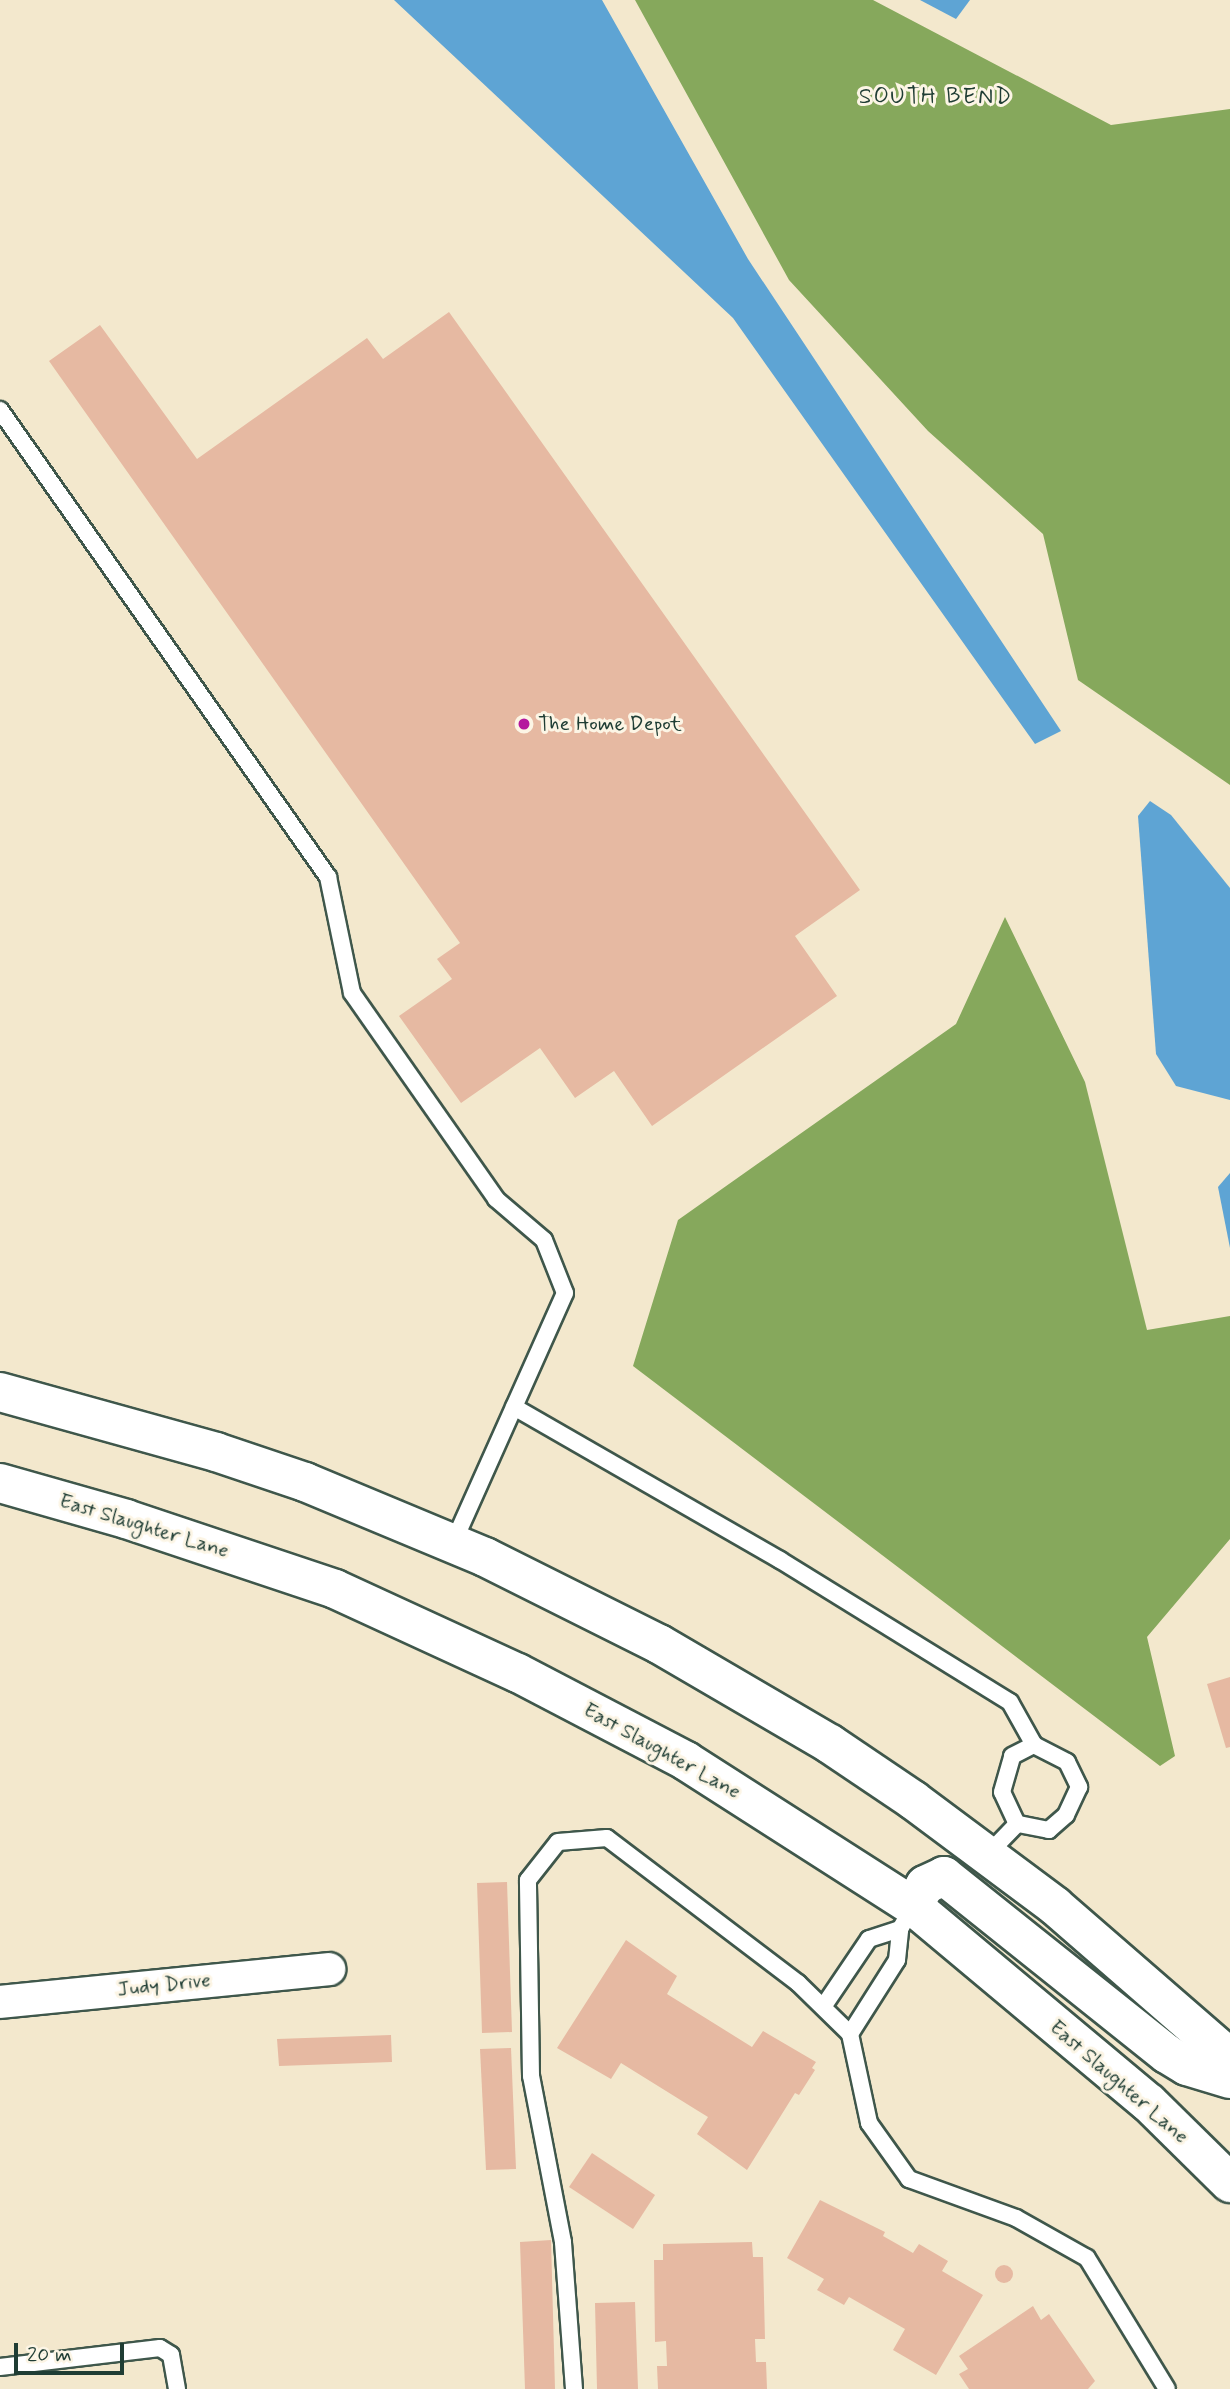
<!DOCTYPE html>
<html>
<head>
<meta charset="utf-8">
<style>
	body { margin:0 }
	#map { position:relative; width:1230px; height:2389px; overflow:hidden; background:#f3e8cd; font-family:Mynerve,sans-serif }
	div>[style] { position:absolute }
	.forest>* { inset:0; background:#86a85c }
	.water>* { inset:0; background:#5ea4d4 }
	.building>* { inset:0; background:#e6b9a2 }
	.round { border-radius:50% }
	.roads { filter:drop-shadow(2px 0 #3f574b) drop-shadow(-2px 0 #3f574b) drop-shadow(0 2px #3f574b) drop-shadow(0 -2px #3f574b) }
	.lane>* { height:16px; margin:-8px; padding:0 8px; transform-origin:8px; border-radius:8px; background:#fff }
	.street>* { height:32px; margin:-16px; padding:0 16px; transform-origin:16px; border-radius:16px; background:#fff }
	.secondary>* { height:38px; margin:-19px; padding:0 19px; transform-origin:19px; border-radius:19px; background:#fff }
	.dots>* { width:19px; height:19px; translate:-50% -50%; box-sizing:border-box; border:4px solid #fcf5e5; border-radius:50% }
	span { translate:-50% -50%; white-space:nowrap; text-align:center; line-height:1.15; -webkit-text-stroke:6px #fcf5e5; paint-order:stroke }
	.poi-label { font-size:21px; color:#1f3d34 }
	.left { translate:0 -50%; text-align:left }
	.street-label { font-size:21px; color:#1f3d34 }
	.neighbourhood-label { font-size:23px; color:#1f3d34; letter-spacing:2px }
	.scale { position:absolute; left:14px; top:2343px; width:110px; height:32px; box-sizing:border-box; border:4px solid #1f3d34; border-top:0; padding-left:9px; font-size:21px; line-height:24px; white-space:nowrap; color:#1f3d34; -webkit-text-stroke:5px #fcf5e5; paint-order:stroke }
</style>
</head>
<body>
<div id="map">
	<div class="forest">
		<div style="clip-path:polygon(635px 0,873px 0,1111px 125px,1230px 109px,1230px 785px,1078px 680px,1043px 534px,928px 431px,789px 280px)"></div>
		<div style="clip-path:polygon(1005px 917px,1085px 1082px,1147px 1330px,1230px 1316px,1230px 1539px,1147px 1637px,1175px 1756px,1160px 1766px,633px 1366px,678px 1220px,956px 1024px)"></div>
	</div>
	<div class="water">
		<div style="clip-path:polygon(394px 0,602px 0,748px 259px,1061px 731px,1035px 744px,733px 318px)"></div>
		<div style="clip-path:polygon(920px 0,970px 0,956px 19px)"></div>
		<div style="clip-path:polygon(1150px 801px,1171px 815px,1230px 888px,1230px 1100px,1176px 1086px,1156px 1054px,1138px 816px)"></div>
		<div style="clip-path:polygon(1230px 1173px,1230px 1248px,1218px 1187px)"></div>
	</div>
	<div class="building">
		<div style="clip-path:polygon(449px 312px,860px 890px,795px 936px,837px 996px,652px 1126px,614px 1071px,575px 1098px,540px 1048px,461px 1103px,399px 1016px,452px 979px,437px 959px,460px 943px,49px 361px,100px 325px,197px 459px,367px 338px,383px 359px)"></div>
		<div style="clip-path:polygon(1230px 1677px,1230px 1747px,1226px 1748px,1207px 1684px)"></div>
		<div style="clip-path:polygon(507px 1882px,512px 2032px,482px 2033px,477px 1883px)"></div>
		<div style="clip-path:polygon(626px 1940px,677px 1976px,667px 1994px,752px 2047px,763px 2031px,816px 2062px,812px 2068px,815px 2070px,799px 2095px,795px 2093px,747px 2170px,697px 2134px,708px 2117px,695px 2109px,621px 2063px,611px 2079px,557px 2048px)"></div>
		<div style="clip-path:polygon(391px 2035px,392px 2062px,279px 2066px,277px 2039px)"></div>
		<div style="clip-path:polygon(511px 2048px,516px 2169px,486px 2170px,480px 2049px)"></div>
		<div style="clip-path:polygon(592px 2153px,655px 2195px,633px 2229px,569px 2187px)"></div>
		<div style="clip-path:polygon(820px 2200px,885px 2232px,883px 2236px,913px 2253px,919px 2244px,948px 2261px,942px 2271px,983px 2295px,936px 2375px,893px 2350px,905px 2329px,849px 2297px,844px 2305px,817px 2290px,824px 2279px,787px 2258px)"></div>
		<div style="clip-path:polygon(551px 2240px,555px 2389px,525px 2389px,520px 2242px)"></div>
		<div style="clip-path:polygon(752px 2242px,753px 2257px,763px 2257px,765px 2339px,755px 2339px,756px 2362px,766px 2362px,767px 2389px,658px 2389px,657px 2366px,667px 2366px,666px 2341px,655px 2342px,654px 2260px,663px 2260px,663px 2244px)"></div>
		<div class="round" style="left:995px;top:2265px;width:18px;height:18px"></div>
		<div style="clip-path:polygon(635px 2302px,638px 2389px,597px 2389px,595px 2303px)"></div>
		<div style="clip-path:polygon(1033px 2306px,1041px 2320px,1049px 2314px,1095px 2381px,1088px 2389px,969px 2389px,959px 2374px,968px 2369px,959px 2356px)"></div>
	</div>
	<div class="roads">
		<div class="lane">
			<div style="left:0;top:410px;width:571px;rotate:54.92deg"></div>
			<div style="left:328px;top:877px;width:118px;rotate:78.3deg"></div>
			<div style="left:352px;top:993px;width:251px;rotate:55deg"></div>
			<div style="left:496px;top:1199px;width:63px;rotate:40.5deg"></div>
			<div style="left:544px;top:1240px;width:57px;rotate:68.4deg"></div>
			<div style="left:565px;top:1293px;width:274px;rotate:114.1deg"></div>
			<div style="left:514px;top:1407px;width:307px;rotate:29.9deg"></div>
			<div style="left:780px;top:1560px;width:270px;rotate:31.7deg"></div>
			<div style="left:1010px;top:1702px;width:49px;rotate:60.8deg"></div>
			<div style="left:1034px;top:1745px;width:37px;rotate:27deg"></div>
			<div style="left:1067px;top:1762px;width:28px;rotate:64deg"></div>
			<div style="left:1079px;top:1787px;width:31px;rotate:115deg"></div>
			<div style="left:1066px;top:1815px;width:23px;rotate:139deg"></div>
			<div style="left:1049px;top:1830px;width:33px;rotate:-169deg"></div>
			<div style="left:1017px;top:1824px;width:35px;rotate:-115deg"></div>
			<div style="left:1002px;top:1792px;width:37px;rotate:-74deg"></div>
			<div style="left:1012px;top:1756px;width:25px;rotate:-27deg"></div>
			<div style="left:987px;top:1855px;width:43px;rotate:-45.9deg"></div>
			<div style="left:823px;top:2007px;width:82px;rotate:-55.9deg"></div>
			<div style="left:869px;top:1939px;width:33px;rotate:-18deg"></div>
			<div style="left:850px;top:2034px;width:88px;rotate:-57.6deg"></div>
			<div style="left:897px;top:1960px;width:31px;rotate:-84deg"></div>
			<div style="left:900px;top:1929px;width:26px;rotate:-59deg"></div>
			<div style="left:0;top:2367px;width:161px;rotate:-6.8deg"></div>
			<div style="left:160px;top:2348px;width:13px;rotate:32deg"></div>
			<div style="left:171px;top:2355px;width:35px;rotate:80deg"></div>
			<div style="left:574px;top:2389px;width:147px;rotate:-94.3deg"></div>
			<div style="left:563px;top:2242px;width:169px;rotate:-100.9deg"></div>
			<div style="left:531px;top:2076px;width:196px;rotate:-90.9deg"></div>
			<div style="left:528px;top:1880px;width:48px;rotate:-51.7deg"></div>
			<div style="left:558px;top:1842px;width:49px;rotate:-4.7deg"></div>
			<div style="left:607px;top:1838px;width:240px;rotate:37.2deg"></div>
			<div style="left:798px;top:1983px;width:73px;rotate:44.4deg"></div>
			<div style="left:850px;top:2034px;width:91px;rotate:77.9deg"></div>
			<div style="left:869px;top:2123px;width:69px;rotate:54.5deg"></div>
			<div style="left:909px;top:2179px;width:114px;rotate:20deg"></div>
			<div style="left:1016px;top:2218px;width:81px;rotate:29.4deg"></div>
			<div style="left:1087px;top:2258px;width:153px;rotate:58.6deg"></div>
		</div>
		<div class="street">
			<div style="left:0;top:2002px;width:331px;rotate:-5.7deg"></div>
		</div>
		<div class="secondary">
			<div style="left:0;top:1392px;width:224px;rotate:15.5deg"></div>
			<div style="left:216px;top:1452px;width:94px;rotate:18.6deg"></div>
			<div style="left:305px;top:1482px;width:195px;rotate:22.6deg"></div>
			<div style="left:485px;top:1557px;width:195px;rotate:26.6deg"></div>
			<div style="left:659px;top:1644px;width:198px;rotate:30.3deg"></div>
			<div style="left:830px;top:1744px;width:100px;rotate:34deg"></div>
			<div style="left:913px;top:1800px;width:177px;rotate:36.7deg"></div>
			<div style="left:1055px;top:1906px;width:232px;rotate:41deg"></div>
			<div style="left:0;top:1483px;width:131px;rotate:15.9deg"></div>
			<div style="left:126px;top:1519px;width:220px;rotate:18.5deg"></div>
			<div style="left:335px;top:1589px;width:201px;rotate:24.7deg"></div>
			<div style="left:518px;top:1673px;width:190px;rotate:27.6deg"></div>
			<div style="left:686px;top:1761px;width:269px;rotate:32.6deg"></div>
			<div style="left:913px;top:1906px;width:307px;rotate:39.9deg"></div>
			<div style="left:1149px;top:2103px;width:114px;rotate:44.6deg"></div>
			<div style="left:913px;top:1906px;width:24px;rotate:-60deg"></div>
			<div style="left:925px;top:1885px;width:21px;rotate:-25deg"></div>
			<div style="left:944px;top:1876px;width:285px;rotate:38.6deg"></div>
			<div style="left:1167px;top:2054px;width:23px;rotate:31deg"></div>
			<div style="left:1187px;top:2066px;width:45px;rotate:16.8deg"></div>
		</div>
	</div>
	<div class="dots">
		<div style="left:524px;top:724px;background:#b5179e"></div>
	</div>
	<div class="poi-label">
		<span class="left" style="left:538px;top:724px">The Home Depot</span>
	</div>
	<div class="street-label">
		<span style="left:144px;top:1526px;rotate:17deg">East Slaughter Lane</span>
		<span style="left:662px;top:1751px;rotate:29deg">East Slaughter Lane</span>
		<span style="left:164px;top:1985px;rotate:-6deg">Judy Drive</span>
		<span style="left:1119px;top:2082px;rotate:41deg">East Slaughter Lane</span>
	</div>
	<div class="neighbourhood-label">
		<span style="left:936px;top:97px">SOUTH BEND</span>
	</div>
	<div class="scale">20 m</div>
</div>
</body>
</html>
